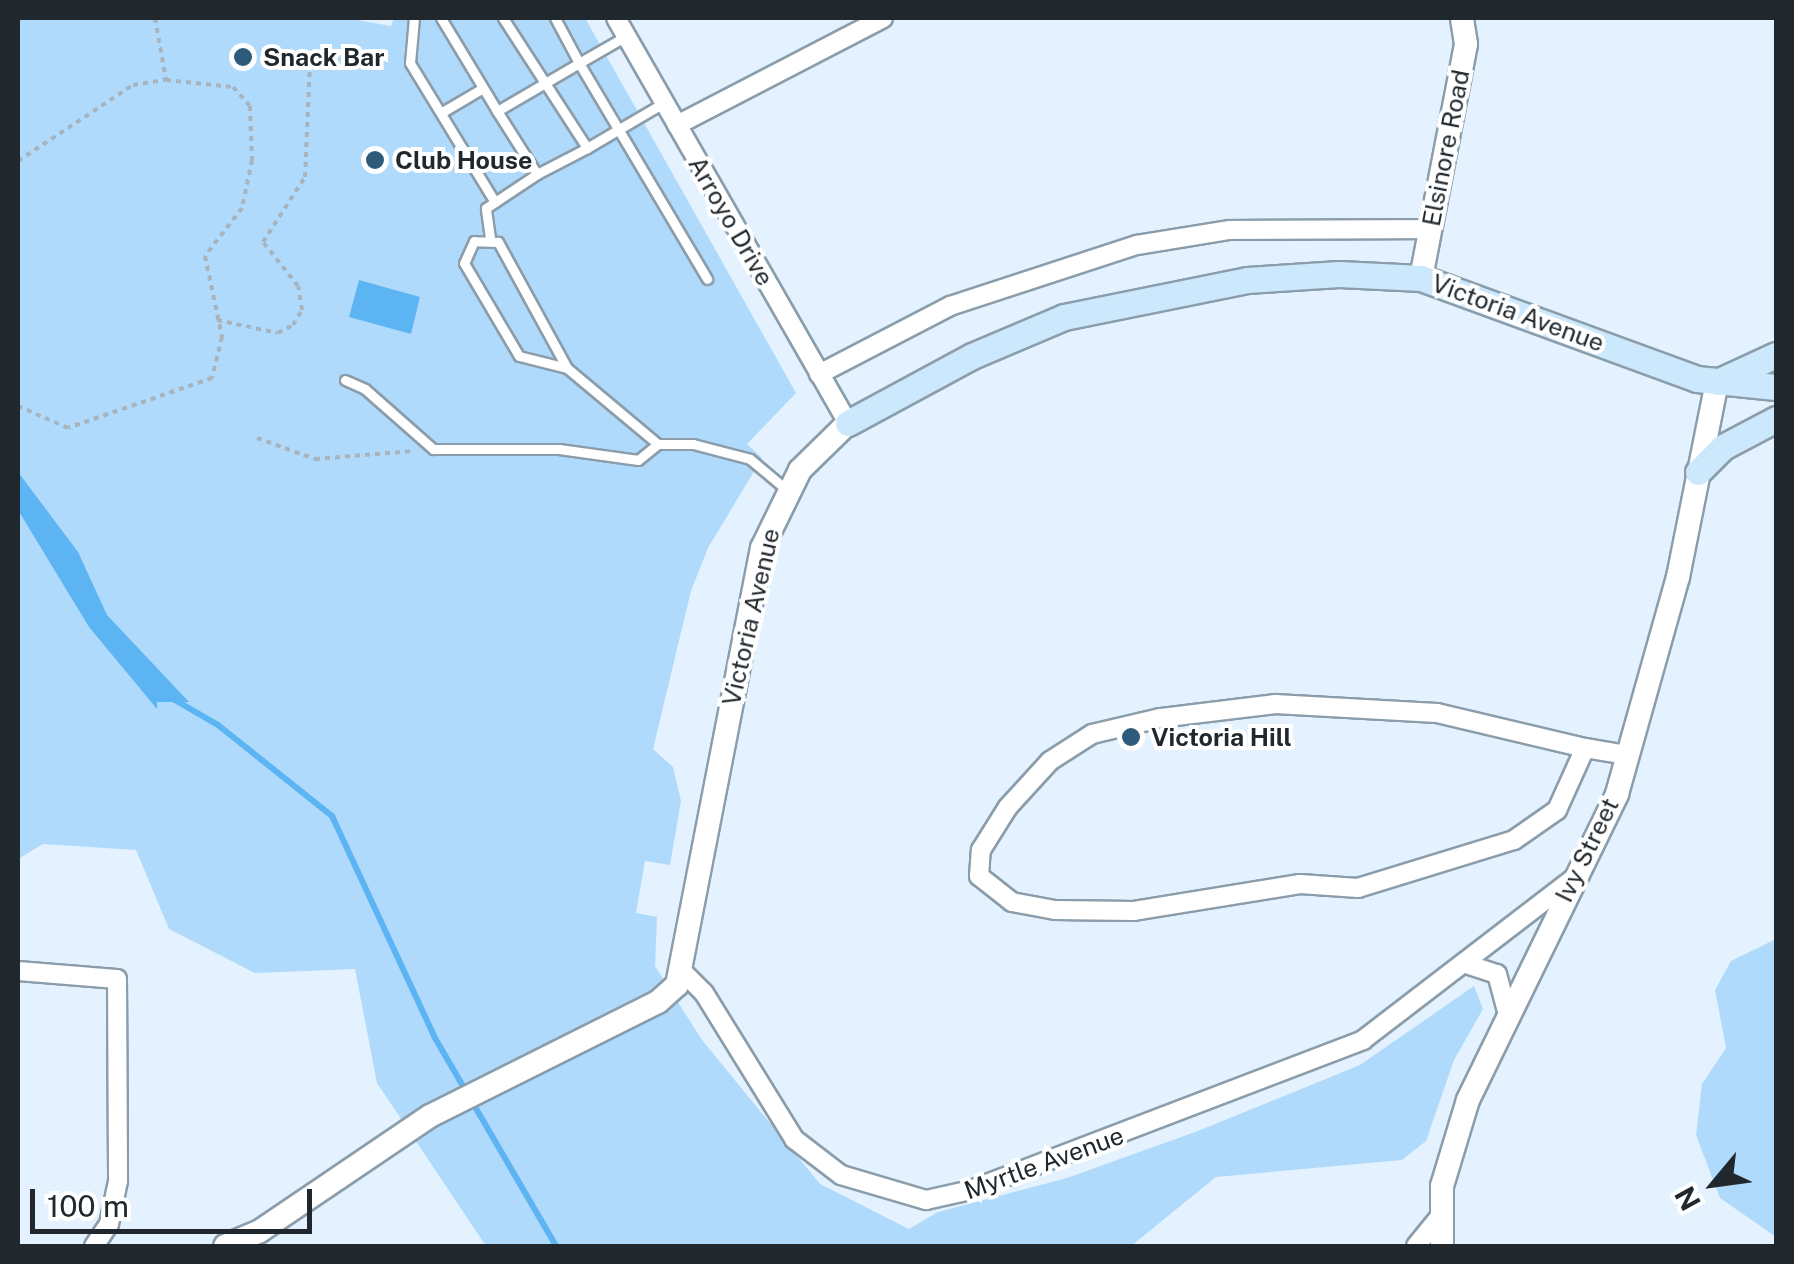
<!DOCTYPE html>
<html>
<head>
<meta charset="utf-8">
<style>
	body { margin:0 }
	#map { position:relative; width:1794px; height:1264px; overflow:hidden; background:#e3f2fe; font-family:"Public Sans",sans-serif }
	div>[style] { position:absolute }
	.green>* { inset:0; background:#b0dafb }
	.water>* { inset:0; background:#5cb4f2 }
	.stream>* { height:6px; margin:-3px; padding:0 3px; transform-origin:3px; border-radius:3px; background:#5cb4f2 }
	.path>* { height:4px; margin-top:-2px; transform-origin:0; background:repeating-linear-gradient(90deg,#a7b4be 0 5px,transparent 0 10px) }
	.roads { filter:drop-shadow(2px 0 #8b9daa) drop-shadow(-2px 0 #8b9daa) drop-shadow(0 2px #8b9daa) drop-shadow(0 -2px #8b9daa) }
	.service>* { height:9px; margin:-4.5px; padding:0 4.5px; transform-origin:4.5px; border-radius:4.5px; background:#fff }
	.minor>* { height:18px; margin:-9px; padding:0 9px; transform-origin:9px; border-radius:9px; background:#fff }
	.tertiary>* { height:22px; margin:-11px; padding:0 11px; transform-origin:11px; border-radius:11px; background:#fff }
	.secondary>* { height:25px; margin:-12.5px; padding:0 12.5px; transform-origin:12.5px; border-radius:12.5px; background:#cce8fc }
	.dots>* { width:28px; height:28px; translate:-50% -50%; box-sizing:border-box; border:5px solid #fff; border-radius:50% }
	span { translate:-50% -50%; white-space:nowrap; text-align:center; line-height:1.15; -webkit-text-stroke:8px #fff; paint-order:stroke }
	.poi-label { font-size:25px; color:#21282d; font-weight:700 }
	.left { translate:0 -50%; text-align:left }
	.street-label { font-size:25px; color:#21282d }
	.frame { position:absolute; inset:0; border:20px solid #21282d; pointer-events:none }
	.north { position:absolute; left:1664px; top:1134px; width:100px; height:100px; -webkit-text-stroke:8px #fff; paint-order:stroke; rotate:241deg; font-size:28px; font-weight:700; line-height:40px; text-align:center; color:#21282d }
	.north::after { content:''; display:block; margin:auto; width:35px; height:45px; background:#21282d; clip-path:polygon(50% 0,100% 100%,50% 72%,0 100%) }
	.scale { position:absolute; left:30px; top:1189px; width:282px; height:45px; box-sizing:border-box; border:5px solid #21282d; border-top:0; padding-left:12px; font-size:30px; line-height:35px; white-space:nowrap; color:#21282d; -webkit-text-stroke:8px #fff; paint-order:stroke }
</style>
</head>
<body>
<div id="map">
	<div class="green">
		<div style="clip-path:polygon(18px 18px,346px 18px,391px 26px,394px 18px,585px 18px,796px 393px,747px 444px,762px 458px,708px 548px,691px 591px,653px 749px,673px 767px,681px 801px,670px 865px,645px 861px,636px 913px,657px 917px,655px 966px,702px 1040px,820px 1184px,909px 1229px,938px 1212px,1067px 1178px,1198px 1131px,1360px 1065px,1474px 986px,1483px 1009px,1454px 1060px,1426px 1141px,1402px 1160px,1216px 1177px,1131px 1246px,486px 1246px,377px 1083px,355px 969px,255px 973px,169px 929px,136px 850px,43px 844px,18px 859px)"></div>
		<div style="clip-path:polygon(1776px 939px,1776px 1237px,1720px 1198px,1696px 1135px,1702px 1084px,1726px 1048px,1715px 990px,1731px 961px)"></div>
	</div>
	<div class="water">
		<div style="clip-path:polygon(359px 280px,420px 297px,411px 334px,349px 317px)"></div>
		<div style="clip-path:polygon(18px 472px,78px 552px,107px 615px,189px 702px,157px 702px,157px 709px,89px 627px,18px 510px)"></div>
	</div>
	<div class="stream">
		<div style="left:168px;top:696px;width:58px;rotate:30.1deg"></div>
		<div style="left:218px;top:725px;width:146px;rotate:38.6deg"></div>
		<div style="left:332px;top:816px;width:245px;rotate:65.1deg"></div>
		<div style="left:435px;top:1038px;width:241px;rotate:59.8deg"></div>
	</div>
	<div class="path">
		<div style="left:155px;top:18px;width:63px;rotate:79.9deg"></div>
		<div style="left:18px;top:161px;width:138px;rotate:-33.5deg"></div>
		<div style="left:133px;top:85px;width:33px;rotate:-9deg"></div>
		<div style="left:166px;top:80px;width:67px;rotate:6deg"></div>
		<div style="left:233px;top:87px;width:25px;rotate:48deg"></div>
		<div style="left:250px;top:106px;width:54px;rotate:87.9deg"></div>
		<div style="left:252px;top:160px;width:49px;rotate:101.8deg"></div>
		<div style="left:242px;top:208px;width:61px;rotate:127.6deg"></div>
		<div style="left:205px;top:256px;width:83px;rotate:78.1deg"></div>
		<div style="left:222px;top:337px;width:42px;rotate:103.7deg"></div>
		<div style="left:212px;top:378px;width:152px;rotate:160.9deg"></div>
		<div style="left:68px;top:428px;width:55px;rotate:-156.3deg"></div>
		<div style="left:217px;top:320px;width:62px;rotate:12deg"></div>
		<div style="left:278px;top:333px;width:17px;rotate:-28deg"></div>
		<div style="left:293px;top:325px;width:17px;rotate:-59deg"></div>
		<div style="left:302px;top:310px;width:24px;rotate:-99deg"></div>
		<div style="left:298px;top:286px;width:56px;rotate:-128.5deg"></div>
		<div style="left:263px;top:242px;width:77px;rotate:-57.1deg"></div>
		<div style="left:305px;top:177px;width:115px;rotate:-87.5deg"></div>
		<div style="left:257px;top:438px;width:62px;rotate:19.9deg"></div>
		<div style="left:315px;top:459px;width:99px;rotate:-4.6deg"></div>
	</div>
	<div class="roads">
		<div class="service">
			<div style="left:414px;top:18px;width:45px;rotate:95.1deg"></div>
			<div style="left:410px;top:63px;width:163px;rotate:58.6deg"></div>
			<div style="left:441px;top:18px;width:109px;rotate:58.9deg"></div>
			<div style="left:497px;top:111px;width:95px;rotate:-30.3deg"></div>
			<div style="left:579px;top:63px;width:251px;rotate:59.3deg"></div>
			<div style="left:503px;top:18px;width:155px;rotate:57.1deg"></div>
			<div style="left:587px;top:148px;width:91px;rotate:-30.5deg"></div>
			<div style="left:555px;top:18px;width:51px;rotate:61.9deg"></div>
			<div style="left:579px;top:63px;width:54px;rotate:-29.9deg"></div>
			<div style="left:444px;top:111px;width:45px;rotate:-30.5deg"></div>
			<div style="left:497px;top:111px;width:75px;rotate:57.6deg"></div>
			<div style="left:537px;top:174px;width:56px;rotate:-27.5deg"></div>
			<div style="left:490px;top:238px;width:30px;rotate:-98deg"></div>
			<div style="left:486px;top:208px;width:61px;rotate:-33.7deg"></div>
			<div style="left:567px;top:368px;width:144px;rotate:-118.7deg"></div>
			<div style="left:498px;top:242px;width:24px;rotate:-178deg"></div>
			<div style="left:474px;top:241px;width:24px;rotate:114deg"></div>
			<div style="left:464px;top:263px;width:108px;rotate:59.4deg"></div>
			<div style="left:519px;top:356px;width:49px;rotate:14deg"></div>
			<div style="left:567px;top:368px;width:119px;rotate:39.9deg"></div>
			<div style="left:658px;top:444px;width:35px"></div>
			<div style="left:693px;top:444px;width:59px;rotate:14.7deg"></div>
			<div style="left:750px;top:459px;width:48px;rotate:40deg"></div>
			<div style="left:345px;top:380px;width:22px;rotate:24deg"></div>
			<div style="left:365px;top:389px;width:91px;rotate:41.4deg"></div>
			<div style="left:433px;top:449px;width:126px"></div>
			<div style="left:559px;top:449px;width:80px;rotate:7.9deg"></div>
			<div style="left:638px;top:460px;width:26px;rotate:-39deg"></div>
		</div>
		<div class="minor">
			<div style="left:616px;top:18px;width:467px;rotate:60.2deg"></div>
			<div style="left:677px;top:125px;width:232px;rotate:-27.4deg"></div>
			<div style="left:819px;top:374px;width:148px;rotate:-27.4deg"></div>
			<div style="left:950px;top:306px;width:197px;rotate:-18.1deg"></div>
			<div style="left:1137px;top:245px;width:94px;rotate:-9.2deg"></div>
			<div style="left:1230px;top:230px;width:201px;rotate:-0.3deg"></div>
			<div style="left:1275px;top:704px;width:162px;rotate:3.2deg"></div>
			<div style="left:1437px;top:713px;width:152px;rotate:13.3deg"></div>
			<div style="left:1585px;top:748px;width:68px;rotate:114.3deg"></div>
			<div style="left:1557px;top:810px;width:52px;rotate:145.1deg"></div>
			<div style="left:1514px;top:840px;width:163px;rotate:162.9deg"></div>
			<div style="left:1358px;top:888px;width:58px;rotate:-176.1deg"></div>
			<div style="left:1300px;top:884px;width:168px;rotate:170.8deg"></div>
			<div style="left:1134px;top:911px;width:79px;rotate:-179.3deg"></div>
			<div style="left:1055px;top:910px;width:44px;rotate:-169.5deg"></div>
			<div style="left:1012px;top:902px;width:42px;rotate:-141.8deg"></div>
			<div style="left:979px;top:876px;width:26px;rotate:-86deg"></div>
			<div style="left:981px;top:850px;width:51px;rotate:-57.9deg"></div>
			<div style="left:1008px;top:807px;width:62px;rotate:-47.6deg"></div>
			<div style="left:1050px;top:761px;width:50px;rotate:-32.7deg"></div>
			<div style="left:1092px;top:734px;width:70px;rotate:-13.2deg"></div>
			<div style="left:1160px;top:718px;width:116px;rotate:-6.9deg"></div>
			<div style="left:1585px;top:748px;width:43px;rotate:9.5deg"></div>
			<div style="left:1469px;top:965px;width:29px;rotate:18deg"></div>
			<div style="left:1497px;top:974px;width:38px;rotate:75deg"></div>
			<div style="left:18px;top:971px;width:99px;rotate:4.6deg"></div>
			<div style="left:117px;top:979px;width:202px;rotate:89.7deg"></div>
			<div style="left:118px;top:1181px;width:44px;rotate:101.8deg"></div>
			<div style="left:109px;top:1224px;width:27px;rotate:124deg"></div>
			<div style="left:684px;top:973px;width:28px;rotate:45deg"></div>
			<div style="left:704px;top:993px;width:172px;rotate:58.3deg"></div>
			<div style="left:794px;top:1139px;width:59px;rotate:37.5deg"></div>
			<div style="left:841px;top:1175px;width:89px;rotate:16.4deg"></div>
			<div style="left:926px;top:1200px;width:46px;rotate:-12.5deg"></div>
			<div style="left:971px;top:1190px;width:420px;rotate:-20.9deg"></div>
			<div style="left:1363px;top:1040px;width:265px;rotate:-37.5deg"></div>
			<div style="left:1416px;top:1246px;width:35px;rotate:-51deg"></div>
		</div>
		<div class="tertiary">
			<div style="left:1421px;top:278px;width:238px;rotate:-79.1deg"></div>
			<div style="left:1466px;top:44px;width:26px;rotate:-99deg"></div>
			<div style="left:225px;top:1246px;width:38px;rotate:-23deg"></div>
			<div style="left:260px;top:1231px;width:205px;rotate:-34.1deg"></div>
			<div style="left:430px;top:1116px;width:255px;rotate:-26.6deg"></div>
			<div style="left:658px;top:1002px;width:25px;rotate:-42deg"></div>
			<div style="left:677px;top:985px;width:445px;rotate:-79deg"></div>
			<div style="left:762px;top:548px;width:87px;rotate:-64deg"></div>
			<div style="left:800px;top:470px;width:67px;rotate:-44.4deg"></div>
			<div style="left:1442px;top:1246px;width:60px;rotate:-90deg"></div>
			<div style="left:1442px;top:1186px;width:90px;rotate:-73.2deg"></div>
			<div style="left:1468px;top:1100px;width:340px;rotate:-64deg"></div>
			<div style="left:1617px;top:794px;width:225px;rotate:-74.3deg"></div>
			<div style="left:1678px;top:577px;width:199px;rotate:-78.7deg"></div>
		</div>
		<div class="secondary">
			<div style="left:1717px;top:382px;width:65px;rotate:-24.6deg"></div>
			<div style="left:848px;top:423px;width:141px;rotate:-28.4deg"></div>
			<div style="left:972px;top:356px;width:100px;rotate:-23deg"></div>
			<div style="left:1064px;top:317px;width:187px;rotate:-11.4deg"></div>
			<div style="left:1247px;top:280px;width:92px;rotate:-3.7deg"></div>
			<div style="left:1339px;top:274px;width:82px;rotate:2.8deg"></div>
			<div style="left:1421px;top:278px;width:294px;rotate:20.1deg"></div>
			<div style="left:1697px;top:379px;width:79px;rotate:5.8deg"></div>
			<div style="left:1698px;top:472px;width:35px;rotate:-45deg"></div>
			<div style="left:1723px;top:447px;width:60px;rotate:-27.8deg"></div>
		</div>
	</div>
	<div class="dots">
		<div style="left:243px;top:57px;background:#2e5b7b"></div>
		<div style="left:375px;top:160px;background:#2e5b7b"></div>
		<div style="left:1131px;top:737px;background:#2e5b7b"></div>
	</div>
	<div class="poi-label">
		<span class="left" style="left:263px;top:57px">Snack Bar</span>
		<span class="left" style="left:395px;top:160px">Club House</span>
		<span class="left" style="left:1151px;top:737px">Victoria Hill</span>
	</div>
	<div class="street-label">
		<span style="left:1446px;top:148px;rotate:-79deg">Elsinore Road</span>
		<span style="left:731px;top:221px;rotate:60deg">Arroyo Drive</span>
		<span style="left:1518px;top:313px;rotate:20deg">Victoria Avenue</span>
		<span style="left:751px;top:617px;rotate:-77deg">Victoria Avenue</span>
		<span style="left:1587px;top:850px;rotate:-64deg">Ivy Street</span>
		<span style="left:1044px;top:1163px;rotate:-20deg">Myrtle Avenue</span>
	</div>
	<div class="frame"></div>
	<div class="north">N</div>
	<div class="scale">100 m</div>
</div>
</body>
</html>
